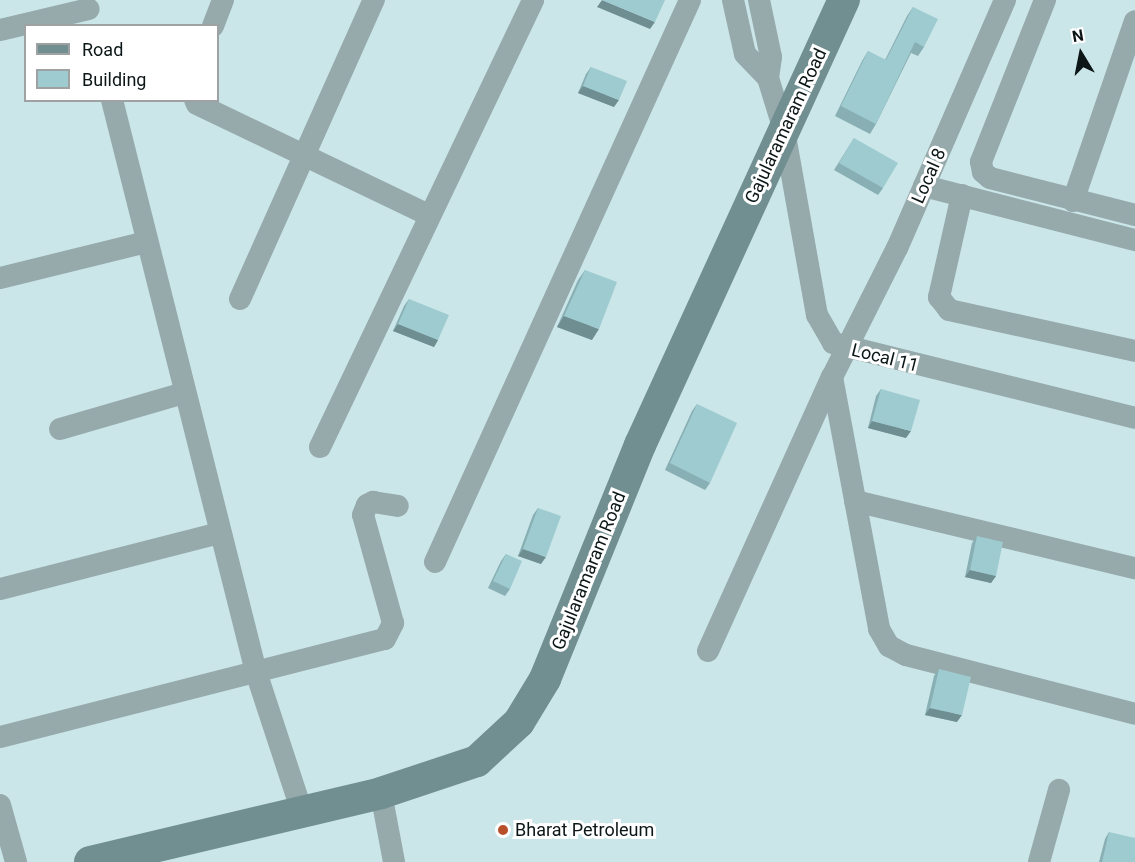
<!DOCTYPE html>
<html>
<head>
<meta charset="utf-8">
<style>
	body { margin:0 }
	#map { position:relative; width:1135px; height:862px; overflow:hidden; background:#cae6e9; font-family:Roboto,sans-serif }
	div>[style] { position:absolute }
	.minor>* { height:22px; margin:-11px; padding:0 11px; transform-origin:11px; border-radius:11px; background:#96a9ab }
	.secondary>* { height:32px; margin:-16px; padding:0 16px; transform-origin:16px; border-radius:16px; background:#718e91 }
	.wall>* { inset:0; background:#88afb3 }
	.shaded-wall>* { inset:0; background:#6f8e92 }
	.building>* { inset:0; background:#9ecbd0 }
	.dots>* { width:16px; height:16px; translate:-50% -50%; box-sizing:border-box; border:3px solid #fff; border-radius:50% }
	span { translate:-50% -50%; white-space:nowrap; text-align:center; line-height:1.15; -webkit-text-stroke:6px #fff; paint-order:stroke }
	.street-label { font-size:18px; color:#0c1617 }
	.poi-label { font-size:18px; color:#0c1617 }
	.left { translate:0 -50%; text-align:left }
	.legend { position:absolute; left:24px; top:24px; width:195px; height:78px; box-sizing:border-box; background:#fff; border:2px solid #9ea2a2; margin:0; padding:8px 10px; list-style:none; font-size:18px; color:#0c1617 }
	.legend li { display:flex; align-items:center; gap:12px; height:30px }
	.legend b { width:30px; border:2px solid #9ea2a2 }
	.north { position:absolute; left:1051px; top:24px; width:60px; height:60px; -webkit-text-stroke:4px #fff; paint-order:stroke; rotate:350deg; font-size:16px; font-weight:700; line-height:24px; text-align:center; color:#0c1617 }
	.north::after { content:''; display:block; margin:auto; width:21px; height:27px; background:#0c1617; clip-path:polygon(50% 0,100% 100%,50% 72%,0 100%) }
</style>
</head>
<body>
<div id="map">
	<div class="minor">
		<div style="left:733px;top:0;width:55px;rotate:77.5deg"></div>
		<div style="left:745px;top:54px;width:33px;rotate:46deg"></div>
		<div style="left:759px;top:0;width:58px;rotate:78.1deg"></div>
		<div style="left:771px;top:57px;width:21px;rotate:98deg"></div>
		<div style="left:768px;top:78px;width:54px;rotate:72.9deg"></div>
		<div style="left:784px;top:130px;width:188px;rotate:79.9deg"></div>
		<div style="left:817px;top:315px;width:32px;rotate:60deg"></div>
		<div style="left:833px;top:343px;width:311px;rotate:13.9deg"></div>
		<div style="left:1005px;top:0;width:270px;rotate:113.5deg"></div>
		<div style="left:897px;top:248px;width:144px;rotate:116.7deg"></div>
		<div style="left:832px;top:377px;width:256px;rotate:79.4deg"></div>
		<div style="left:879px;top:629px;width:20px;rotate:60deg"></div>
		<div style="left:889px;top:646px;width:19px;rotate:28deg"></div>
		<div style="left:906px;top:655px;width:236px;rotate:14.4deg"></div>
		<div style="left:1045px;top:0;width:174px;rotate:111.6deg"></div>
		<div style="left:981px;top:162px;width:10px;rotate:79deg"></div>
		<div style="left:983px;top:172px;width:9px;rotate:41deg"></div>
		<div style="left:990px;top:178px;width:150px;rotate:14.3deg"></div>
		<div style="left:213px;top:26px;width:28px;rotate:-69deg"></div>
		<div style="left:0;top:30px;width:91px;rotate:-13.3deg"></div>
		<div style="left:112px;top:100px;width:590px;rotate:75.87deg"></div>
		<div style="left:256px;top:672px;width:147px;rotate:71.8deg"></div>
		<div style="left:195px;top:100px;width:4px;rotate:63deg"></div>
		<div style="left:197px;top:104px;width:257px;rotate:25.6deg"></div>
		<div style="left:924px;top:186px;width:218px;rotate:14.4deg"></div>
		<div style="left:962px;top:195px;width:105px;rotate:102.7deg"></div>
		<div style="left:939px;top:297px;width:16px;rotate:52deg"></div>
		<div style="left:949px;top:310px;width:190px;rotate:12.4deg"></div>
		<div style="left:1073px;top:201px;width:190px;rotate:-71deg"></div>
		<div style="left:0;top:278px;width:151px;rotate:-13.8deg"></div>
		<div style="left:240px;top:299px;width:328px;rotate:-65.9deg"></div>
		<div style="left:60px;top:429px;width:129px;rotate:-16.2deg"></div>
		<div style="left:320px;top:447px;width:495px;rotate:-64.5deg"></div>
		<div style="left:855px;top:501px;width:288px;rotate:13.5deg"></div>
		<div style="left:435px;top:562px;width:617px;rotate:-65.59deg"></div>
		<div style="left:0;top:589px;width:226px;rotate:-14.3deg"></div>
		<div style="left:708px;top:651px;width:301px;rotate:-65.7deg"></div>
		<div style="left:0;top:737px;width:397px;rotate:-14.3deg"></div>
		<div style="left:385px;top:639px;width:18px;rotate:-63deg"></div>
		<div style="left:393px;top:623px;width:112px;rotate:-105.5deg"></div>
		<div style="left:363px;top:515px;width:11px;rotate:-68deg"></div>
		<div style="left:367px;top:505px;width:7px;rotate:-27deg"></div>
		<div style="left:373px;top:502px;width:25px;rotate:9deg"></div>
		<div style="left:381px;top:793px;width:70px;rotate:79.3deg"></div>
		<div style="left:0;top:805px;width:59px;rotate:74.3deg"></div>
		<div style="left:1039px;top:862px;width:75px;rotate:-74.5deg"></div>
	</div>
	<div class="secondary">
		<div style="left:90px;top:862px;width:299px;rotate:-13.3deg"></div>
		<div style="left:381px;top:793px;width:101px;rotate:-18.4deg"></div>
		<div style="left:477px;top:761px;width:57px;rotate:-42.9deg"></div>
		<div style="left:519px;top:722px;width:50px;rotate:-58.8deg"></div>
		<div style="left:545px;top:679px;width:253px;rotate:-67.9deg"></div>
		<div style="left:640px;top:445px;width:490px;rotate:-65.4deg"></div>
	</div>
	<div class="wall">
		<div style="clip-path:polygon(913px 7px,924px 47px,918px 56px,911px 53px,876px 124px,870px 134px,835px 116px,862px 61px,868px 51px,885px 60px,907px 16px)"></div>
		<div style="clip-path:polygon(591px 67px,614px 107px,578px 93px,586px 74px)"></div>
		<div style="clip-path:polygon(854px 138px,883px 188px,878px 195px,834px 170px)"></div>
		<div style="clip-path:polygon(585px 270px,592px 340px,557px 327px,578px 280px)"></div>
		<div style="clip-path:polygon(409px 299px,438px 340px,434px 347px,393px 331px,404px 306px)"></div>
		<div style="clip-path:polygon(881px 389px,906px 438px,868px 428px,876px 396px)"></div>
		<div style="clip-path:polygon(697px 404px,710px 483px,705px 490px,665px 470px,692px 411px)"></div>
		<div style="clip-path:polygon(538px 508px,541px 564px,518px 556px,533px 515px)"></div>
		<div style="clip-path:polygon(977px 536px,996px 576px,991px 583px,965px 577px,972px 543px)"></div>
		<div style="clip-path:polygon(506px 554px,510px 589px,505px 596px,488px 588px,501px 561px)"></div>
		<div style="clip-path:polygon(939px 669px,957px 722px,925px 715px,934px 676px)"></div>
		<div style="clip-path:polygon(1109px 832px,1135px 862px,1099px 862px,1105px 839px)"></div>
	</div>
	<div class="shaded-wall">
		<div style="clip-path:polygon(602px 0,655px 22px,650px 29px,597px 7px)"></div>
		<div style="clip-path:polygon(583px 86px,619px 100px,614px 107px,578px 93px)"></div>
		<div style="clip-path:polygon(564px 316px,599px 329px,592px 340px,557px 327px)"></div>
		<div style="clip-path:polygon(398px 324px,438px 340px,434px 347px,393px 331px)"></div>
		<div style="clip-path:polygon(872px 421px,911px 431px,906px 438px,868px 428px)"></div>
		<div style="clip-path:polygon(523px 549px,546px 557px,541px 564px,518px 556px)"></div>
		<div style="clip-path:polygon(970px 570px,996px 576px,991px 583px,965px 577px)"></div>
		<div style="clip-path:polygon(930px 708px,962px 715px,957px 722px,925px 715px)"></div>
	</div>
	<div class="building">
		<div style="clip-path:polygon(602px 0,665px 0,655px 22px)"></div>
		<div style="clip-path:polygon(913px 7px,938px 19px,924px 47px,915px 42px,876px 124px,841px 106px,868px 51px,886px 60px)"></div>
		<div style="clip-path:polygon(591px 67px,627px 81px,619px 100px,583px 86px)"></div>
		<div style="clip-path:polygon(854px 138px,898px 163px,883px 188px,839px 163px)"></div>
		<div style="clip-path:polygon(585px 270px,617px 282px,599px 329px,564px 316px)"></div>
		<div style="clip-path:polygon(409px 299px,449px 315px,438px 340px,398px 324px)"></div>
		<div style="clip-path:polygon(881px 389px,920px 400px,911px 431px,872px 421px)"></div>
		<div style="clip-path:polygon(697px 404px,737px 423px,710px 483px,670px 463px)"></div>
		<div style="clip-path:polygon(538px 508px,561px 516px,546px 557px,523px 549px)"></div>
		<div style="clip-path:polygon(977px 536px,1003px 542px,996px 576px,970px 570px)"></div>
		<div style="clip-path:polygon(506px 554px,522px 561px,510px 589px,493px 581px)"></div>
		<div style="clip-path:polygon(939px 669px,971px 677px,962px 715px,930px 708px)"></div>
		<div style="clip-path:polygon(1109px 832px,1135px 838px,1135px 862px,1102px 862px)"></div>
	</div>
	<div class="dots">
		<div style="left:503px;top:830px;background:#b74f2a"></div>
	</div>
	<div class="street-label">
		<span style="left:786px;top:126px;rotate:-65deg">Gajularamaram Road</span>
		<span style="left:929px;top:176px;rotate:-66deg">Local 8</span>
		<span style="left:885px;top:358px;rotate:14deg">Local 11</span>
		<span style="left:589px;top:571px;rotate:-68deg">Gajularamaram Road</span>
	</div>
	<div class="poi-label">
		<span class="left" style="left:515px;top:830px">Bharat Petroleum</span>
	</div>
	<ul class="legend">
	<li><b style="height:8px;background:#718e91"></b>Road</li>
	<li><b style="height:16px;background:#9ecbd0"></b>Building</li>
	</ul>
	<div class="north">N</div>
</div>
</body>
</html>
